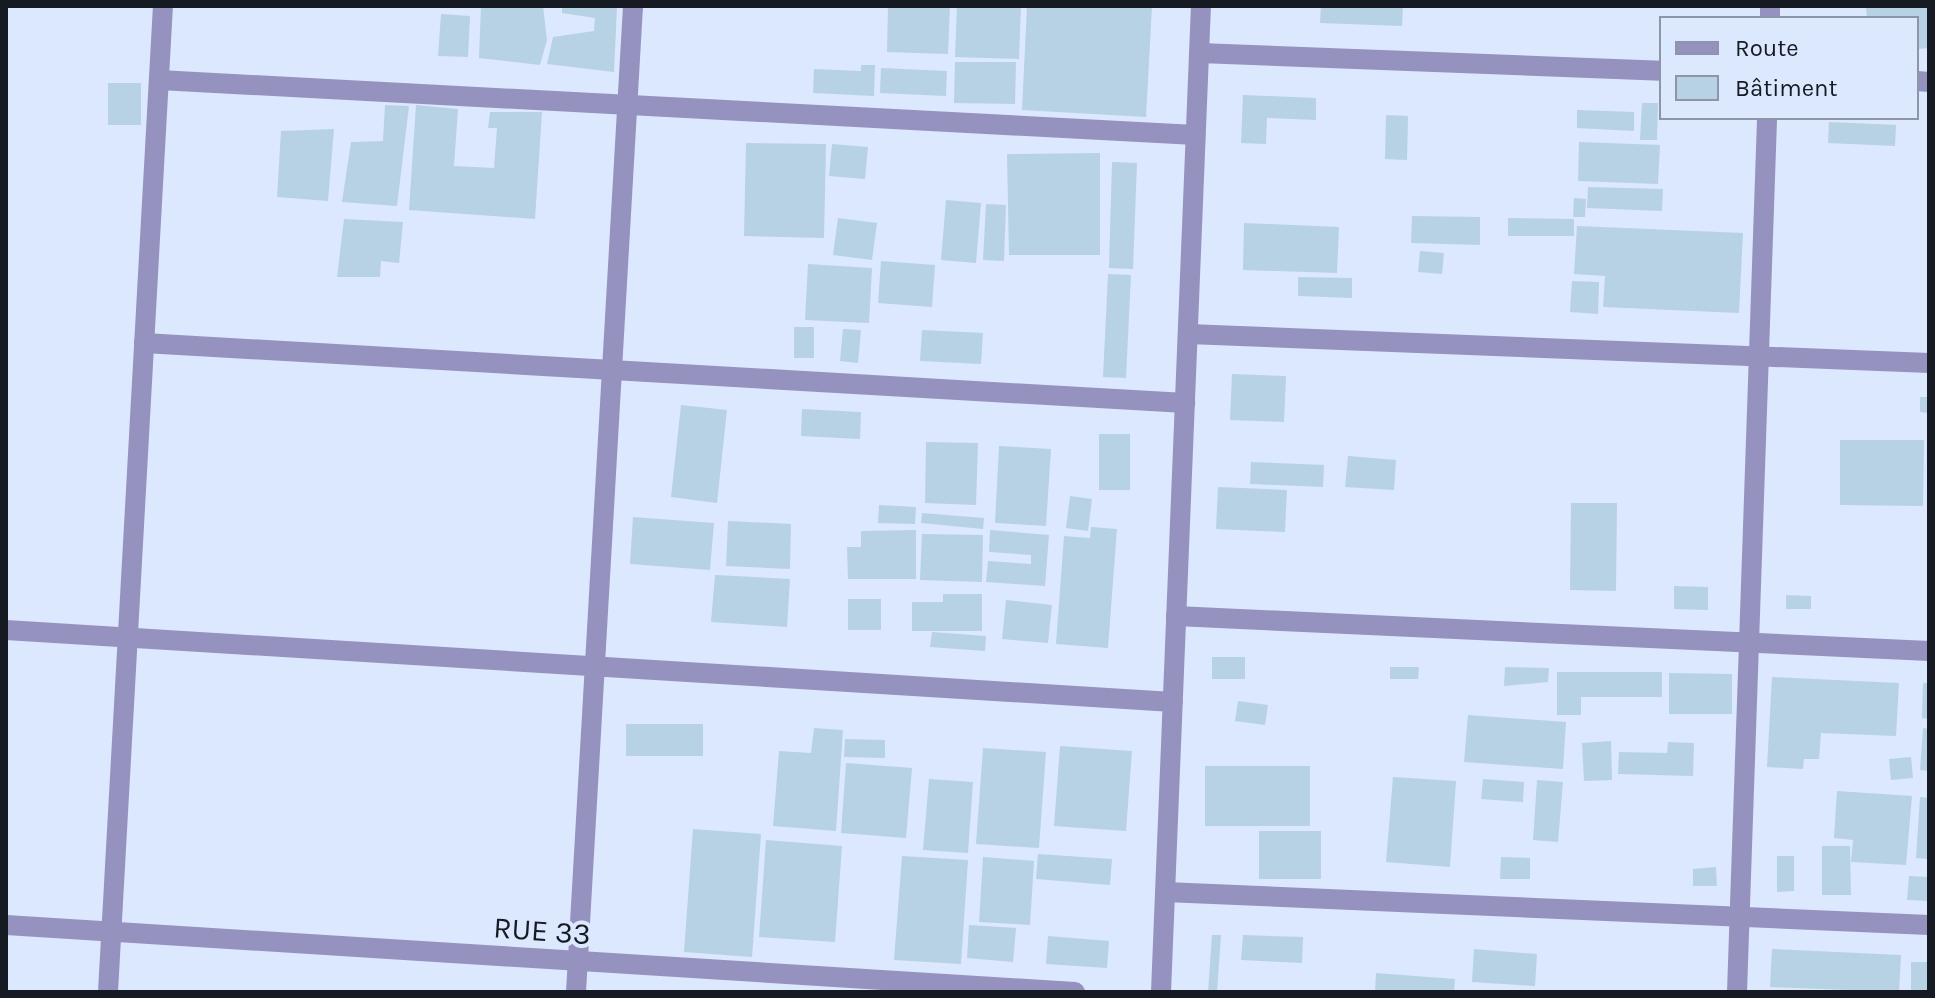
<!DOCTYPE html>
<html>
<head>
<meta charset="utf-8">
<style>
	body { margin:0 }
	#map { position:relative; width:1935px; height:998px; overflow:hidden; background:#dce8fd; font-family:Karla,sans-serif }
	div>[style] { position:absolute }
	.building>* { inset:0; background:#b7d2e4 }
	.street>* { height:20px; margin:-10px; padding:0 10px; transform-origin:10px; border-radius:10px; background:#9592bf }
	span { translate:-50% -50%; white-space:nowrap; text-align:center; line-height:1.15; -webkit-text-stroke:8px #dce8fd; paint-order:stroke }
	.street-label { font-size:30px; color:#151a23 }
	.frame { position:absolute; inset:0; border:8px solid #151a23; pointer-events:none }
	.legend { position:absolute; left:1659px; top:16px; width:260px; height:104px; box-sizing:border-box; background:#dce8fd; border:2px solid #8c96a6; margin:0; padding:10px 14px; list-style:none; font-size:24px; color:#151a23 }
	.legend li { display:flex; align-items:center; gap:16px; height:40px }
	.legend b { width:40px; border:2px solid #8c96a6 }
</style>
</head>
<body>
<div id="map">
	<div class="building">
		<div style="clip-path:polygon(481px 6px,543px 6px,547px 40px,540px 65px,479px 58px)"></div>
		<div style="clip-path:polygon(562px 6px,617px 6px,614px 72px,547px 64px,553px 37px,594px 31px,595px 18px,562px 13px)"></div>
		<div style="clip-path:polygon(888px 6px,950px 6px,948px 54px,887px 52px)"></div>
		<div style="clip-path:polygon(957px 6px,1021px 6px,1019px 59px,955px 57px)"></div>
		<div style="clip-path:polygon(1027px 6px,1152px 6px,1146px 117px,1022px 110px)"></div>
		<div style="clip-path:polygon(1321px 6px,1403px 6px,1402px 26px,1320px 23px)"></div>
		<div style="clip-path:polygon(1866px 6px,1929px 6px,1929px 48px,1917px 49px,1917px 18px,1867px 18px)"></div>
		<div style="clip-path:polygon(441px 14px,470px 16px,468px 57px,438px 56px)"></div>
		<div style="clip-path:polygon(955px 62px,1016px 62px,1015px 104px,954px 103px)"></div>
		<div style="clip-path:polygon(861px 65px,875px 65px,874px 96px,813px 93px,814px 69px,861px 71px)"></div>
		<div style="clip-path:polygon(881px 68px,947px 71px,946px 96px,880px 93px)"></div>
		<div style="clip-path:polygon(108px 83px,141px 83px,141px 125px,108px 125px)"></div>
		<div style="clip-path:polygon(1243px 95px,1316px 98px,1316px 120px,1267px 118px,1266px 144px,1241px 143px)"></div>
		<div style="clip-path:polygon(1642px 103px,1658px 103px,1657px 140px,1640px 140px)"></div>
		<div style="clip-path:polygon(385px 105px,409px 106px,397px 206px,342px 202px,351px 142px,383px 141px)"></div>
		<div style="clip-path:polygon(416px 105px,458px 109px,454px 166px,494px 168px,497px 128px,488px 128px,490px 112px,542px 112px,535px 219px,409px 210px)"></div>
		<div style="clip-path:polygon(1577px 110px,1634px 112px,1634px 131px,1577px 128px)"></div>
		<div style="clip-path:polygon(1386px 115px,1408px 116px,1407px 160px,1385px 159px)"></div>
		<div style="clip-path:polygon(1829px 122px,1896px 125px,1895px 146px,1828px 143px)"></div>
		<div style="clip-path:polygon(334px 129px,328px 201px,277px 197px,281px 131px)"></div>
		<div style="clip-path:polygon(1579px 142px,1660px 145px,1658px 184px,1578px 181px)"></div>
		<div style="clip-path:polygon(746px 143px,826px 144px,824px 238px,744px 236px)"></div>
		<div style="clip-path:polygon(832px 144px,868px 147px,865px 179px,829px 176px)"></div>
		<div style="clip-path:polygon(1100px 153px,1100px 255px,1009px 255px,1007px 154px)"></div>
		<div style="clip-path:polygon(1112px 162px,1137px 163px,1133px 269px,1109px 268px)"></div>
		<div style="clip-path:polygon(1588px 187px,1663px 189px,1662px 211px,1587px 208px)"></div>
		<div style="clip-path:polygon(1574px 198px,1586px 199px,1585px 217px,1573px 217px)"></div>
		<div style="clip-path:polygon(946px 200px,981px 203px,976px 263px,941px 260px)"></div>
		<div style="clip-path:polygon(986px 204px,1006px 205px,1004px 261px,983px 260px)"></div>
		<div style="clip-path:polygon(1412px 216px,1480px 217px,1480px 245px,1411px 243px)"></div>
		<div style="clip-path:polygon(838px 218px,877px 223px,872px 260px,833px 255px)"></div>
		<div style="clip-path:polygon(1508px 218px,1574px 219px,1574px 236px,1508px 236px)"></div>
		<div style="clip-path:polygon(344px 219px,403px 222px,399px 263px,381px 261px,380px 277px,337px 277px)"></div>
		<div style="clip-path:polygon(1244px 223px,1339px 227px,1337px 273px,1243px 270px)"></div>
		<div style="clip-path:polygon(1577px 226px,1743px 233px,1739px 313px,1603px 307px,1605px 276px,1574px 274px)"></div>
		<div style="clip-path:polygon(1420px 251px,1444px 253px,1442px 274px,1418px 272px)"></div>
		<div style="clip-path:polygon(881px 261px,935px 265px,932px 307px,878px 303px)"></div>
		<div style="clip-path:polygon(808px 264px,872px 268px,869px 323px,805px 320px)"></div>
		<div style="clip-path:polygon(1108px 274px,1131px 275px,1126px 378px,1103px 377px)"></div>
		<div style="clip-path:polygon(1298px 277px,1352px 278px,1352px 298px,1298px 296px)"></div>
		<div style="clip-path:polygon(1572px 281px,1599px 282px,1598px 314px,1570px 312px)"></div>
		<div style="clip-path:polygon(794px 327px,814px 327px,814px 358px,794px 358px)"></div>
		<div style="clip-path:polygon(843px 329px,861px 330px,858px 363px,840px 361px)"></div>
		<div style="clip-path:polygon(922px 330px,983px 333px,981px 364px,920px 361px)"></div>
		<div style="clip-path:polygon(1232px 374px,1286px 376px,1284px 422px,1230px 420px)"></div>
		<div style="clip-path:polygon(1920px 397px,1929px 397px,1929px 413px,1920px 412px)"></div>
		<div style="clip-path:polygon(681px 405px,727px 410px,717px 503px,671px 497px)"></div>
		<div style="clip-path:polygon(802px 409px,861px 412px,860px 439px,801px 436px)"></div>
		<div style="clip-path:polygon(1099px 434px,1130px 434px,1130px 490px,1099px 490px)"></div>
		<div style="clip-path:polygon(1840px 440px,1924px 440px,1923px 506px,1840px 505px)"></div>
		<div style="clip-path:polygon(926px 442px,978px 443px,976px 505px,925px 503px)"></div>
		<div style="clip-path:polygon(999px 446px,1051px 449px,1046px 526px,995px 523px)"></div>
		<div style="clip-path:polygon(1348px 456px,1396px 460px,1394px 490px,1345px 487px)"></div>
		<div style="clip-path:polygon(1251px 462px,1324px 465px,1323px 487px,1250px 484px)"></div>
		<div style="clip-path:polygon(1218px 487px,1287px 490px,1285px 532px,1216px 529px)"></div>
		<div style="clip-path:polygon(1070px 496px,1092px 499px,1088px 531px,1066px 528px)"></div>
		<div style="clip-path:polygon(1571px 503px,1617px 503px,1616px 591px,1570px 590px)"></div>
		<div style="clip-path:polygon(879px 505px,916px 507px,915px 524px,878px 523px)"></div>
		<div style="clip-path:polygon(922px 513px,984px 518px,983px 529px,921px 523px)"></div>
		<div style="clip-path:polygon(633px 517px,714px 523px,710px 570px,630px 564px)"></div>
		<div style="clip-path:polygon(728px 521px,791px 524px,790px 569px,726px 566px)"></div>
		<div style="clip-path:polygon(1091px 527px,1117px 529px,1108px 648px,1056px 644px,1064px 536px,1090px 538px)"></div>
		<div style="clip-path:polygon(916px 530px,916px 579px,848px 579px,847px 547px,861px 547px,861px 531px)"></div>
		<div style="clip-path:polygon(990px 530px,1049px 535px,1045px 586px,986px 582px,988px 561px,1031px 564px,1031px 555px,989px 552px)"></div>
		<div style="clip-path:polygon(922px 534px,983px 535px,982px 582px,920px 580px)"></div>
		<div style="clip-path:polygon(715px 575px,790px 579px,787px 627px,711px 622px)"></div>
		<div style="clip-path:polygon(1674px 586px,1708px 587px,1708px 610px,1674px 609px)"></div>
		<div style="clip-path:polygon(943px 594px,982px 594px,982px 631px,912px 631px,912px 602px,943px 602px)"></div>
		<div style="clip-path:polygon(1786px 595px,1811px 596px,1811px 609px,1786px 609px)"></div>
		<div style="clip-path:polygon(848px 599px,881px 599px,881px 630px,848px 630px)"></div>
		<div style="clip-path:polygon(1006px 600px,1052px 605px,1048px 643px,1002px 639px)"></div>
		<div style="clip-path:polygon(932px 632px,986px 636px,985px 651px,930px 647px)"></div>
		<div style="clip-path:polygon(1212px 657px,1245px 657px,1245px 679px,1212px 679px)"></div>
		<div style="clip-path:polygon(1390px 667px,1419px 667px,1418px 679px,1390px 679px)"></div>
		<div style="clip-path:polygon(1505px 667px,1549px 668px,1548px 682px,1504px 686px)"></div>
		<div style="clip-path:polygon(1557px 672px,1662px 672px,1662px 697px,1581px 697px,1581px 715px,1557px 715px)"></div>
		<div style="clip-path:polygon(1669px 673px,1732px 674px,1732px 714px,1669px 714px)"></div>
		<div style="clip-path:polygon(1772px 677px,1899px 683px,1896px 736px,1821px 733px,1819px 759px,1804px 759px,1803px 769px,1767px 767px)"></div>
		<div style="clip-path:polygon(1923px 683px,1929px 683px,1929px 719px,1922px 718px)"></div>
		<div style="clip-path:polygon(1238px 701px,1268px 705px,1265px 725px,1235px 721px)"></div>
		<div style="clip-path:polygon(1468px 715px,1566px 722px,1563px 769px,1464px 762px)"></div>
		<div style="clip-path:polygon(626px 724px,703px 724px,703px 756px,626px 756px)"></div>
		<div style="clip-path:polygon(814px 728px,843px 730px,836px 831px,773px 826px,779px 751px,811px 753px)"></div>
		<div style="clip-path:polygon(1923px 728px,1929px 729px,1929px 771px,1920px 770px)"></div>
		<div style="clip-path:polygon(845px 739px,885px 740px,885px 758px,844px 757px)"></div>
		<div style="clip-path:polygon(1611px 741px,1612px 780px,1584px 781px,1582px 743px)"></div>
		<div style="clip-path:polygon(1668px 742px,1694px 743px,1693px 776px,1618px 774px,1619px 752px,1667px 753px)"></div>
		<div style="clip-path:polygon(1060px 746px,1132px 751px,1126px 831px,1054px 826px)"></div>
		<div style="clip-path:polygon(983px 748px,1046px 752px,1039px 848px,976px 844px)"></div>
		<div style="clip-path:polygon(1911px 757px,1913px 778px,1891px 780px,1889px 759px)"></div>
		<div style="clip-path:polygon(846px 763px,912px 768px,906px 838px,841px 833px)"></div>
		<div style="clip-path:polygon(1205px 766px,1310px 766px,1310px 826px,1205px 826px)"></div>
		<div style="clip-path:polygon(1393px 777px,1456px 781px,1450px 867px,1386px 862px)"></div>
		<div style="clip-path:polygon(929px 779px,973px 782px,968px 853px,923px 850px)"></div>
		<div style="clip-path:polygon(1483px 779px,1524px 782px,1523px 802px,1481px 799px)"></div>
		<div style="clip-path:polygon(1537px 780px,1563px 782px,1558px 842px,1533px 840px)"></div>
		<div style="clip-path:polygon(1837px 791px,1912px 796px,1906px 865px,1851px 862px,1853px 840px,1834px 838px)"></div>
		<div style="clip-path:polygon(1920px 797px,1929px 798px,1929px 859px,1916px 858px)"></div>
		<div style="clip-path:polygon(693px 829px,761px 834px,752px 957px,684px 952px)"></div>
		<div style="clip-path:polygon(1259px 831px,1321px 831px,1321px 879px,1259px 879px)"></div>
		<div style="clip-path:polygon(766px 840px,842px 846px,835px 942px,759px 937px)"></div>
		<div style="clip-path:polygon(1822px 846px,1850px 846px,1851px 895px,1822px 895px)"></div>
		<div style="clip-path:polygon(1038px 854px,1112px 859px,1110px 885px,1036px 879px)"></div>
		<div style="clip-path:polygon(902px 856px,968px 860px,961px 964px,894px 960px)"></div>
		<div style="clip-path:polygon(1777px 856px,1794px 856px,1794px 891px,1777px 892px)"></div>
		<div style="clip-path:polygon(983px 857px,1034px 861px,1030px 925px,979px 922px)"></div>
		<div style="clip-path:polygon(1501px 857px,1530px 858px,1530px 879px,1500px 879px)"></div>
		<div style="clip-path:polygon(1716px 867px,1717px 886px,1693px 886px,1693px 869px)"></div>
		<div style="clip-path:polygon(1909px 876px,1929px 877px,1929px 901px,1907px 900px)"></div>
		<div style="clip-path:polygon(969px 925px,1016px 928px,1013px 962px,967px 958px)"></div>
		<div style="clip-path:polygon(1212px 935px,1221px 935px,1217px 992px,1208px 992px)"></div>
		<div style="clip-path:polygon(1243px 935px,1303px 937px,1302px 963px,1241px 960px)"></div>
		<div style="clip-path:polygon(1048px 936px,1109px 941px,1107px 968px,1046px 964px)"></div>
		<div style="clip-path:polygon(1474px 949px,1537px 954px,1535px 986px,1472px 982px)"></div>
		<div style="clip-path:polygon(1772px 949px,1901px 955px,1899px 992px,1770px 987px)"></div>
		<div style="clip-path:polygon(1911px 962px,1929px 962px,1929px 992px,1911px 992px)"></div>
		<div style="clip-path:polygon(1376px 973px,1455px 979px,1454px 992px,1375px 992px)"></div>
	</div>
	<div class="street">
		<div style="left:1770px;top:18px;width:12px;rotate:-90deg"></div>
		<div style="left:1199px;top:53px;width:462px;rotate:2.2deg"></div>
		<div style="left:159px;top:80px;width:1038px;rotate:3.04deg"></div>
		<div style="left:1917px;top:81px;width:12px;rotate:5deg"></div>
		<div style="left:1188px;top:334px;width:742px;rotate:2.24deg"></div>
		<div style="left:144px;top:343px;width:1043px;rotate:3.3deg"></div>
		<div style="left:1176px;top:616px;width:754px;rotate:2.66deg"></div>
		<div style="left:6px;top:630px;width:1169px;rotate:3.53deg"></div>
		<div style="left:1165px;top:892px;width:765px;rotate:2.47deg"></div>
		<div style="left:6px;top:925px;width:1071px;rotate:3.59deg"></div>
		<div style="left:108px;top:992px;width:988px;rotate:-86.81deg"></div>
		<div style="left:576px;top:992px;width:988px;rotate:-86.69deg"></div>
		<div style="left:1161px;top:992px;width:987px;rotate:-87.68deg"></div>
		<div style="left:1737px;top:992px;width:875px;rotate:-88.03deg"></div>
	</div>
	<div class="street-label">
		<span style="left:542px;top:931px;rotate:4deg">RUE 33</span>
	</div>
	<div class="frame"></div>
	<ul class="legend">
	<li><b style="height:10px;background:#9592bf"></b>Route</li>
	<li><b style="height:22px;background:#b7d2e4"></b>Bâtiment</li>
	</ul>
</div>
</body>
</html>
